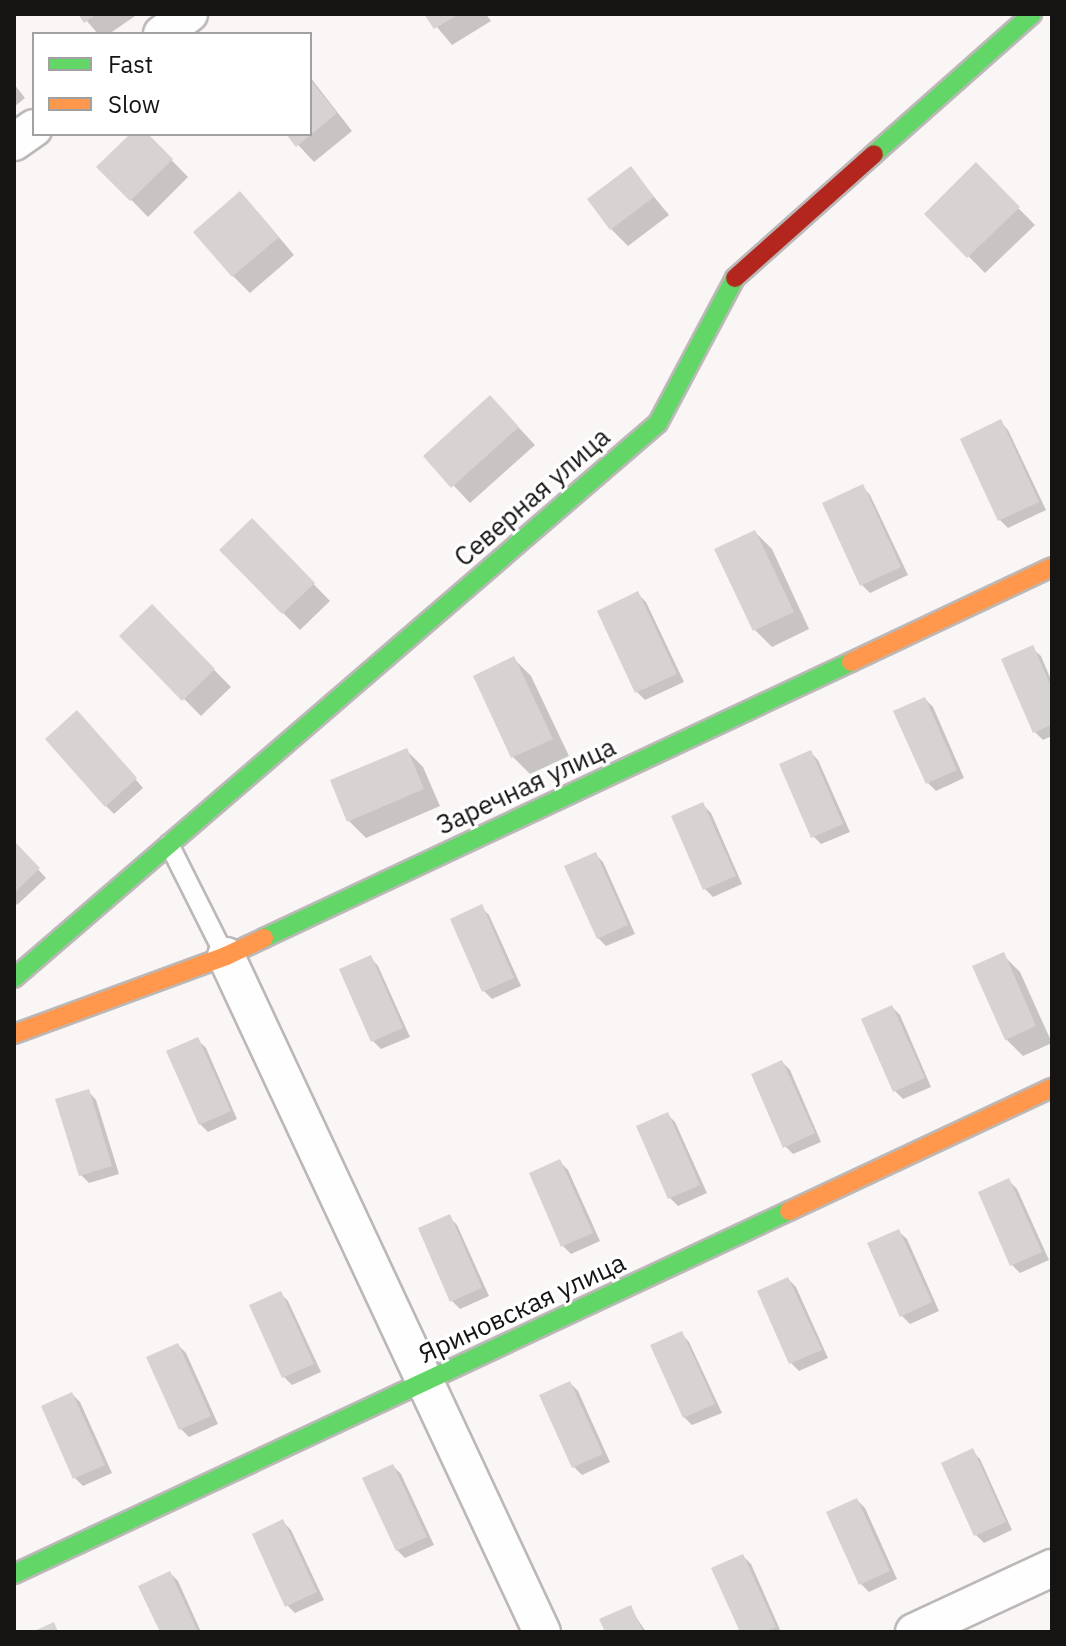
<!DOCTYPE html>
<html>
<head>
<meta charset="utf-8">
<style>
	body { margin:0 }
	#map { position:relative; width:1066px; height:1646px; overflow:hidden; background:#faf6f5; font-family:"IBM Plex Sans",sans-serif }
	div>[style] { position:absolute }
	.shadow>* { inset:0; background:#0003 }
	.building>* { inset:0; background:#d6d3d2 }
	.roads { filter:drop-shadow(2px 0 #bbb8b7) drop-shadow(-2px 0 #bbb8b7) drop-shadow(0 2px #bbb8b7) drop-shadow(0 -2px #bbb8b7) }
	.lane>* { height:18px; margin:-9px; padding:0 9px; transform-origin:9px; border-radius:9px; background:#fefefe }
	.street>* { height:36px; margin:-18px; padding:0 18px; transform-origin:18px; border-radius:18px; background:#fefefe }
	.fast>* { height:18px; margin:-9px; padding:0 9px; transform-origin:9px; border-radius:9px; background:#63d668 }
	.slow>* { height:18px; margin:-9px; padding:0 9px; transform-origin:9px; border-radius:9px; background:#ff974d }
	.jam>* { height:18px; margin:-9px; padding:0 9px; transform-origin:9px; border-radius:9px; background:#b3261e }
	span { translate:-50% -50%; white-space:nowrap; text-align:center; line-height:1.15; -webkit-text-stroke:6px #fff; paint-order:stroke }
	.street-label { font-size:26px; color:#161413 }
	.frame { position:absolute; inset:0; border:16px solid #161413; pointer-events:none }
	.legend { position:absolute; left:32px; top:32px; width:280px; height:104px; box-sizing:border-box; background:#fff; border:2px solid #a2a1a1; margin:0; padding:10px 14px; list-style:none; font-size:24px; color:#161413 }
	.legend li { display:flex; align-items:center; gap:16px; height:40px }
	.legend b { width:40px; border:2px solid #a2a1a1 }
</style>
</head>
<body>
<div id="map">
	<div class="shadow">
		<div style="clip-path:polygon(81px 14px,138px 14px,109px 34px,98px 34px)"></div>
		<div style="clip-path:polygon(426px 14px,486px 14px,491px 21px,452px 45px)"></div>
		<div style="clip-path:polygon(310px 77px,352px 131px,314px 162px,288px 134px,310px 134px)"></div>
		<div style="clip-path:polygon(14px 84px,25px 98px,14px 107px)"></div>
		<div style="clip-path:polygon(132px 134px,146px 134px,188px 177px,148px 217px,99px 167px)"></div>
		<div style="clip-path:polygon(976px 165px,1035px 225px,985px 273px,927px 214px)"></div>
		<div style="clip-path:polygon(631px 169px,669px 215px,628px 246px,611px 229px)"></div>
		<div style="clip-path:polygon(257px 211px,294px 255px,250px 293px,233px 276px)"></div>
		<div style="clip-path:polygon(507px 415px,535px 445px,470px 503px,426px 456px)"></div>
		<div style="clip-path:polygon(1000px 421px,1008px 430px,1046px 510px,1008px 528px,1000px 520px)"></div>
		<div style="clip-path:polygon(862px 486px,870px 495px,908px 575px,870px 593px,862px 585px)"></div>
		<div style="clip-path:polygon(252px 521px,330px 601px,300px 630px,221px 550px)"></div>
		<div style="clip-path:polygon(755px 532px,772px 549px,809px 629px,772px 647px,755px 630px)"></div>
		<div style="clip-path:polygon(638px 594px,646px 602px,684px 682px,645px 700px,637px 692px)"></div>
		<div style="clip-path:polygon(152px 607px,231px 687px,201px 716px,122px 636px)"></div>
		<div style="clip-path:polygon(1032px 648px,1041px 656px,1052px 682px,1052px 736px,1043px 740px,1035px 732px)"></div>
		<div style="clip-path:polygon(514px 659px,531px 676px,569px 756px,530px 774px,513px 757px)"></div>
		<div style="clip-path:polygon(925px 699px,933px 707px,964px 778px,936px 791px,928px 783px)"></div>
		<div style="clip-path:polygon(85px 721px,143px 788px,114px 814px,106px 806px)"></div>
		<div style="clip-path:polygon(406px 750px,423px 767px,440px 806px,366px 838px,349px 821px)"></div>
		<div style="clip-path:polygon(810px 752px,818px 760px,850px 832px,821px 844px,813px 836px)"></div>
		<div style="clip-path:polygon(703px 805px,711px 813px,742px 884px,713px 897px,705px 889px)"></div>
		<div style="clip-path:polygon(14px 843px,46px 878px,17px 905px,14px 901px)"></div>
		<div style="clip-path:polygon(595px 854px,603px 862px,635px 934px,606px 946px,598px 938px)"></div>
		<div style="clip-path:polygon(481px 907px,489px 915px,521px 986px,492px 999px,484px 991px,453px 920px)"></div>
		<div style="clip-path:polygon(1003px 955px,1020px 972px,1052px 1043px,1023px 1056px,1006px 1039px)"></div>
		<div style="clip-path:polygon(370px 957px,378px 966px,410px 1037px,381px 1049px,373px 1041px,342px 970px)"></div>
		<div style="clip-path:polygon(892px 1007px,900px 1015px,931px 1087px,903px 1099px,895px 1091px,863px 1020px)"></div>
		<div style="clip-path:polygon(198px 1040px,206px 1048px,237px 1119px,208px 1132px,200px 1124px)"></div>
		<div style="clip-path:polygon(782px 1062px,790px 1070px,821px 1142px,793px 1154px,785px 1146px)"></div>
		<div style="clip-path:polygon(88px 1091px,96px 1100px,119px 1174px,89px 1183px,81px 1175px)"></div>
		<div style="clip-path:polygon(667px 1114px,675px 1122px,707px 1193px,678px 1206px,670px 1198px)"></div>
		<div style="clip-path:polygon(560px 1162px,568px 1170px,600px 1241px,571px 1254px,563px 1246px)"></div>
		<div style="clip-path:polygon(1009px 1181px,1017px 1189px,1049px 1260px,1020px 1273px,1012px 1265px)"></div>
		<div style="clip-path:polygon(449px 1217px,457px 1225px,489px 1296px,460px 1309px,452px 1301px)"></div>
		<div style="clip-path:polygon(898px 1231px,907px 1239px,939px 1311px,910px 1324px,902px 1316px)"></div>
		<div style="clip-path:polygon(788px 1279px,796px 1287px,828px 1358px,799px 1371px,791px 1363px)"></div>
		<div style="clip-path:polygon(280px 1293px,288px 1301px,321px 1372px,292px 1385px,284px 1377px)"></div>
		<div style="clip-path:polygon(681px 1333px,689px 1342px,722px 1413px,692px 1425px,684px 1417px)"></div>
		<div style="clip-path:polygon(178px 1345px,186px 1353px,218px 1424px,189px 1437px,181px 1429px,149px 1358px)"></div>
		<div style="clip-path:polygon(570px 1383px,578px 1391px,610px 1462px,582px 1475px,574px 1467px)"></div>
		<div style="clip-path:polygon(72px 1394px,80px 1402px,112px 1473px,83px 1486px,75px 1478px)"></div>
		<div style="clip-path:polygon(972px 1451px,980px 1459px,1012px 1530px,984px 1543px,976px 1535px)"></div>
		<div style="clip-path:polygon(393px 1466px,401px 1474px,434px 1545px,405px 1558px,397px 1550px)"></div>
		<div style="clip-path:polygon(857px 1500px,865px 1508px,897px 1579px,869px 1592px,861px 1584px,828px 1513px)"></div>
		<div style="clip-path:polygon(283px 1522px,291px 1530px,324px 1600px,295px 1613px,287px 1605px)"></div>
		<div style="clip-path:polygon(743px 1556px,751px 1564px,781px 1632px,742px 1632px)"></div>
		<div style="clip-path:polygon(170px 1573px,178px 1581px,201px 1632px,162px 1632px)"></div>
		<div style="clip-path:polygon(630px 1608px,646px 1632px,607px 1632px)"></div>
	</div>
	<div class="building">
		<div style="clip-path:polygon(78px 14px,97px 14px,84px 23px)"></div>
		<div style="clip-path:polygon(424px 14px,459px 14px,434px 29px)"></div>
		<div style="clip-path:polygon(310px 79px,337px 113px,296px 147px,286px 134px,310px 134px)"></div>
		<div style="clip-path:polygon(130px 134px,148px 134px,173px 159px,130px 201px,96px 167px)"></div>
		<div style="clip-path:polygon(976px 162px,1020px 207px,967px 258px,924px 214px)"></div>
		<div style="clip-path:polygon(631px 166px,654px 197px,610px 230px,587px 199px)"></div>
		<div style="clip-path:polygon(240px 191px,279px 237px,232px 277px,193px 232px)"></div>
		<div style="clip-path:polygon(490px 395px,519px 427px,451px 488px,423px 456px)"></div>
		<div style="clip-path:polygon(1001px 419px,1039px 502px,998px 521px,960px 439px)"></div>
		<div style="clip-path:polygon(863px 484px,901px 567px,860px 586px,822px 503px)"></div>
		<div style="clip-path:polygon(252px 518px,315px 583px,282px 614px,219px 550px)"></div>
		<div style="clip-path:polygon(755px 530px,794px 612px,753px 631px,714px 549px)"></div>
		<div style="clip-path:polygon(638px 591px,677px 674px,635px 693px,597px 611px)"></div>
		<div style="clip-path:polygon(152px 604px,215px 669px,182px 701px,119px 636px)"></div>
		<div style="clip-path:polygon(1033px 645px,1052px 689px,1052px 725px,1033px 733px,1001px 659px)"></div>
		<div style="clip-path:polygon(514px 656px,553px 739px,511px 758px,473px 676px)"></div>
		<div style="clip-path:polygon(925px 697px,957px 770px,926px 784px,893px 711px)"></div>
		<div style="clip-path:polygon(77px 710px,137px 778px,105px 807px,45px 739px)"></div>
		<div style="clip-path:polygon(407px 748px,424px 789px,347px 822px,330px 780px)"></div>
		<div style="clip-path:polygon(811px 750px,843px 824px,811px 838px,779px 764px)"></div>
		<div style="clip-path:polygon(703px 802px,736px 876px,703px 890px,671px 816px)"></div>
		<div style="clip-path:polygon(14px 841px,40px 868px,14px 893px)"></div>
		<div style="clip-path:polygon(596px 852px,628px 925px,597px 939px,564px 866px)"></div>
		<div style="clip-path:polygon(482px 904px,514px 978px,482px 992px,450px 919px)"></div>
		<div style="clip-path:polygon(1004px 952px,1036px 1026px,1005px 1040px,972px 966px)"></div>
		<div style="clip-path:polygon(371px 955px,403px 1028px,371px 1042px,339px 969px)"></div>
		<div style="clip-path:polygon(892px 1005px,925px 1078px,893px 1092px,861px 1019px)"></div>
		<div style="clip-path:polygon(198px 1037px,231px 1111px,199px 1125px,166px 1051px)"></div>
		<div style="clip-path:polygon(782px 1060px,815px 1133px,783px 1148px,751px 1074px)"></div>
		<div style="clip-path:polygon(89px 1089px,112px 1166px,79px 1176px,55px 1099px)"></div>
		<div style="clip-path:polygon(668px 1112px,700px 1185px,668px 1199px,636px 1126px)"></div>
		<div style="clip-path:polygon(560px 1159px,593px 1233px,561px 1247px,529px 1173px)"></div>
		<div style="clip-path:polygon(1009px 1178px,1042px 1252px,1010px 1266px,978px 1192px)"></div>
		<div style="clip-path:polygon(450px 1214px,482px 1288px,450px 1302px,418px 1228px)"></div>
		<div style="clip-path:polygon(899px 1229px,932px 1302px,900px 1317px,867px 1243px)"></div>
		<div style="clip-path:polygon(788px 1277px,822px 1350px,789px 1364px,757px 1291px)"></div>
		<div style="clip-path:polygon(281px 1291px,314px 1364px,282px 1378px,249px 1305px)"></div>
		<div style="clip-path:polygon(682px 1331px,715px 1404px,683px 1418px,650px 1345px)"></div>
		<div style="clip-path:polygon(178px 1343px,211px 1416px,179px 1430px,146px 1357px)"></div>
		<div style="clip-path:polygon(570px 1381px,603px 1454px,572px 1468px,539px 1395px)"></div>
		<div style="clip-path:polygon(72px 1392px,105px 1465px,73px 1479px,41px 1406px)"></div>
		<div style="clip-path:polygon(973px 1448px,1006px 1522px,974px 1536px,941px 1463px)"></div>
		<div style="clip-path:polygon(393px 1464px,427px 1537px,396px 1551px,362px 1478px)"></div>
		<div style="clip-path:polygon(857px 1498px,890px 1571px,859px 1585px,826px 1512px)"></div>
		<div style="clip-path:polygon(283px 1519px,317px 1592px,285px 1607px,252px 1534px)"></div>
		<div style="clip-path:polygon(743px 1554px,776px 1627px,764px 1632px,740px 1632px,711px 1568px)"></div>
		<div style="clip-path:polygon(170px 1571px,198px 1632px,160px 1632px,138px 1586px)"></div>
		<div style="clip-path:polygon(631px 1605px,643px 1632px,605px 1632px,599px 1619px)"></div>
		<div style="clip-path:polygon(54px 1622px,58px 1632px,32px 1632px)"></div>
	</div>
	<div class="roads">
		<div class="lane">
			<div style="left:169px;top:844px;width:125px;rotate:63.4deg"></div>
		</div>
		<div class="street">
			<div style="left:162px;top:34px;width:34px;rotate:-37deg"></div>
			<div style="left:14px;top:142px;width:24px;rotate:-35deg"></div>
			<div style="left:226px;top:956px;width:746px;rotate:64.95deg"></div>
			<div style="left:914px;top:1632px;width:152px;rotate:-24.9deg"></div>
		</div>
		<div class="fast">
			<div style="left:874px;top:154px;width:211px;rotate:-41.5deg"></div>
			<div style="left:264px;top:938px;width:649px;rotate:-25.18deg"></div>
			<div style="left:14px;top:978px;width:850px;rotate:-40.75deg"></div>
			<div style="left:658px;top:423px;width:164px;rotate:-62deg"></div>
			<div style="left:14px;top:1574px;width:856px;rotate:-25.1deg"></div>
		</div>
		<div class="slow">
			<div style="left:851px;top:662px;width:222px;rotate:-25.3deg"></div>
			<div style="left:14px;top:1034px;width:226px;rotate:-20.2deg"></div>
			<div style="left:226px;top:956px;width:42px;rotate:-25.3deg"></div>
			<div style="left:789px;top:1211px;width:290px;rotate:-25.1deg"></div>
		</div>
		<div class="jam">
			<div style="left:735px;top:278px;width:186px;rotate:-41.7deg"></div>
		</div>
	</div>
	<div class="street-label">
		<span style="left:532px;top:497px;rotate:-41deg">Северная улица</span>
		<span style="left:526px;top:786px;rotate:-25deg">Заречная улица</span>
		<span style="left:522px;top:1308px;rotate:-25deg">Яриновская улица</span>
	</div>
	<div class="frame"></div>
	<ul class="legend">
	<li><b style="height:10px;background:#63d668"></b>Fast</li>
	<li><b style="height:10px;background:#ff974d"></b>Slow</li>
	</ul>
</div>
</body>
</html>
